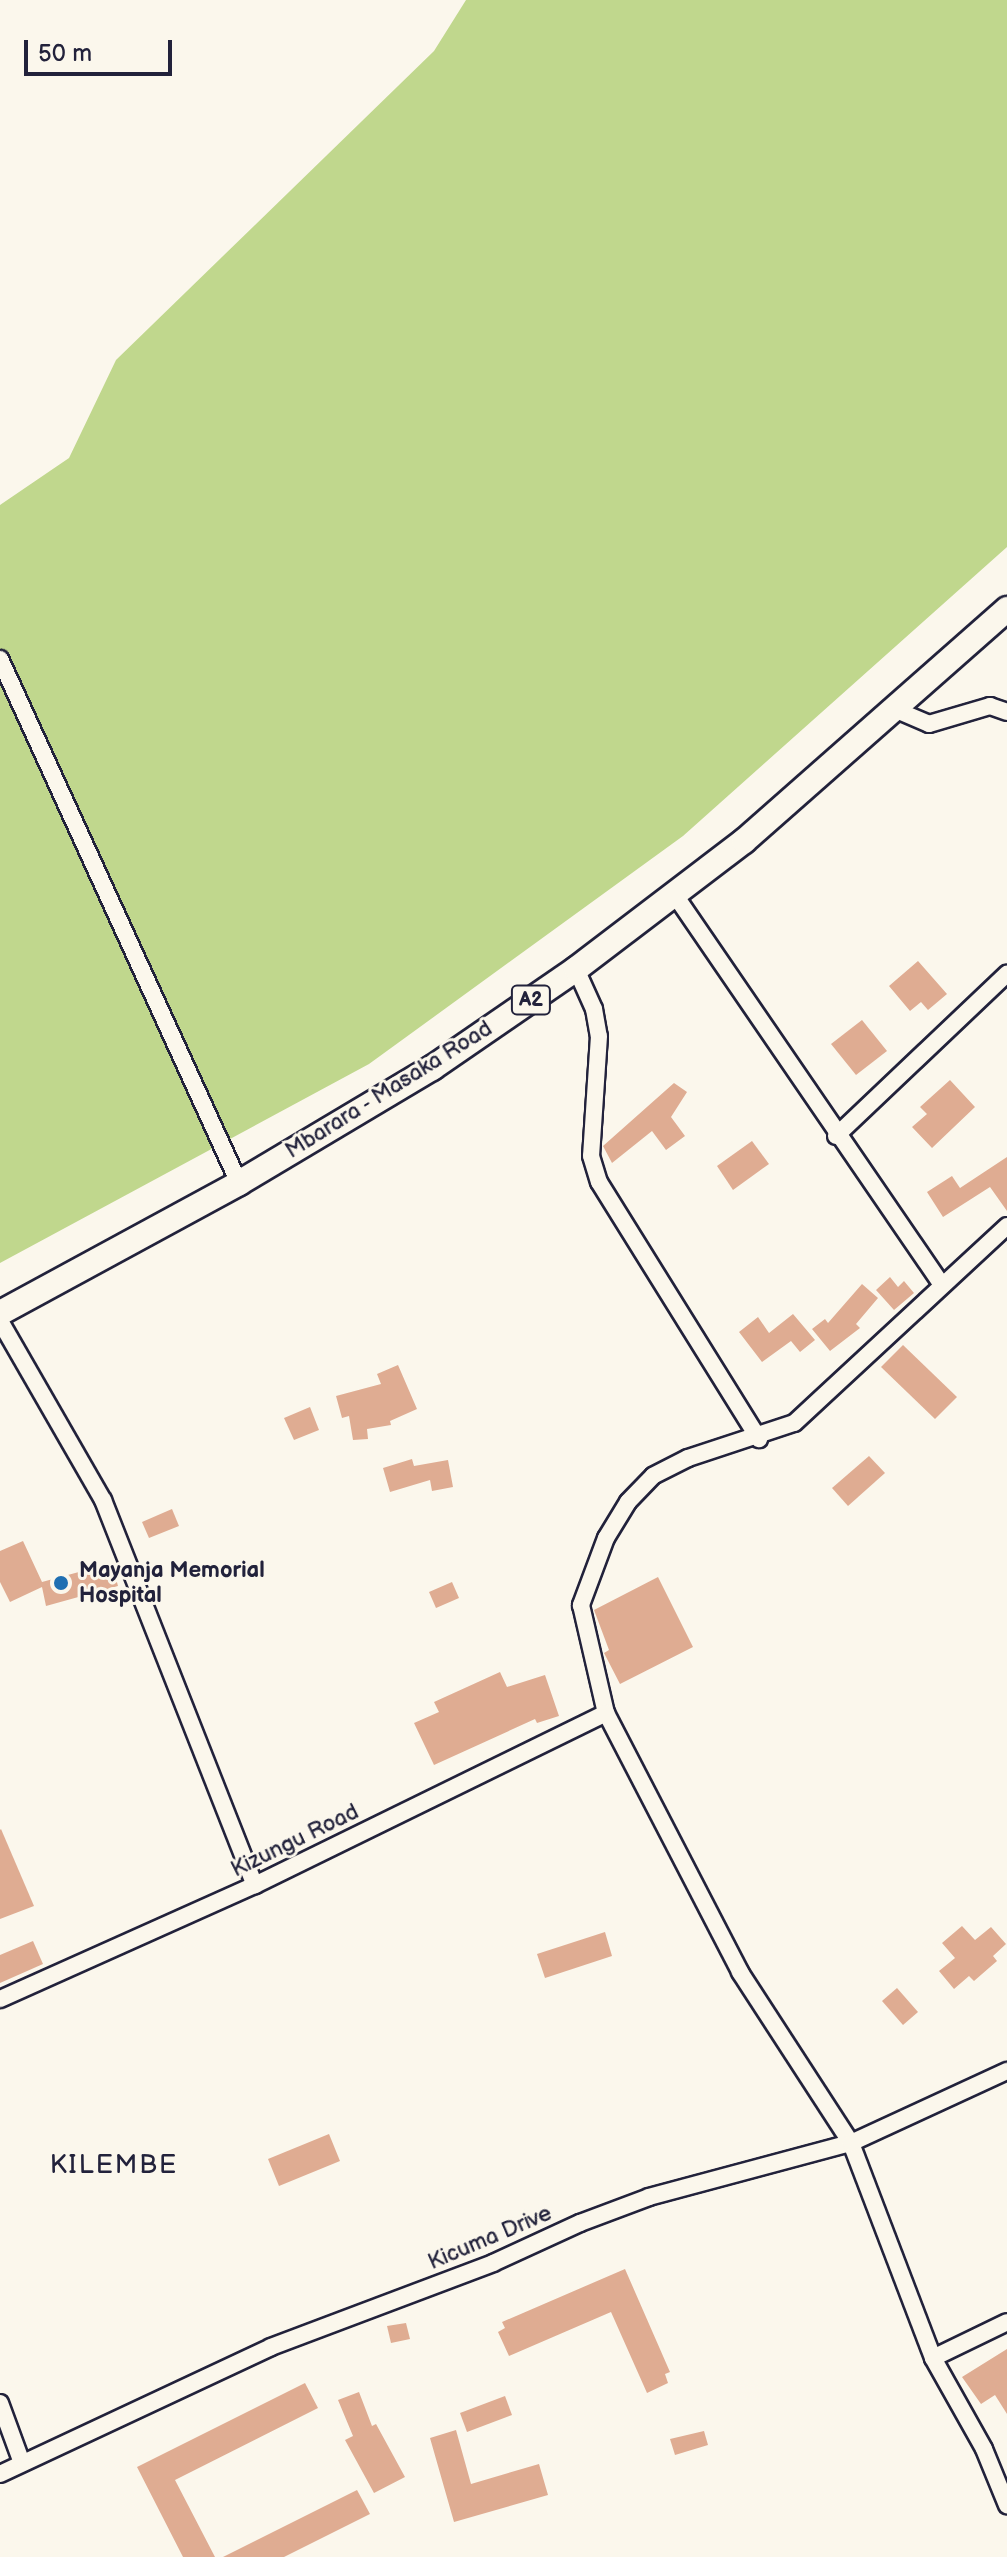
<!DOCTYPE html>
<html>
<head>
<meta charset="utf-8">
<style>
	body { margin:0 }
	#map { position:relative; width:1007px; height:2557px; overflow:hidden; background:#fbf7ec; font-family:"Balsamiq Sans",sans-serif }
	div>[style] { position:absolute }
	.green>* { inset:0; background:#c0d78d }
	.building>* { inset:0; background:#dfac92 }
	.roads { filter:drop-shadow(2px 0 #22223b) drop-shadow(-2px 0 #22223b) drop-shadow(0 2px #22223b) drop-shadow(0 -2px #22223b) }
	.street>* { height:16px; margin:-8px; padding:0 8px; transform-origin:8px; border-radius:8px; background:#fbf7ec }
	.primary>* { height:24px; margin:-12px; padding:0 12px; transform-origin:12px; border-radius:12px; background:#fbf7ec }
	.dots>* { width:22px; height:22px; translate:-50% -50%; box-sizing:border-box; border:4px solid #fbf7ec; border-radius:50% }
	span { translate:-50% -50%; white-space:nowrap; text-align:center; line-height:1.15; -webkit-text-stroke:6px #fbf7ec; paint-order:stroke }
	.shield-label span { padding:2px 6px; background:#fbf7ec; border:2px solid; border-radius:6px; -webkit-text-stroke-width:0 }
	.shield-label { font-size:20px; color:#22223b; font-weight:700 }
	.street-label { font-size:22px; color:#22223b }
	.poi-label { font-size:22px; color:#22223b; font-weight:700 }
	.left { translate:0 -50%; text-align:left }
	.quarter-label { font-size:26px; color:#22223b; letter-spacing:2px }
	.scale { position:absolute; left:24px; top:40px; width:148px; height:36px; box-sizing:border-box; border:4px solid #22223b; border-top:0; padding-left:10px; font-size:24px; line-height:28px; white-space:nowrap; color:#22223b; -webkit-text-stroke:6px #fbf7ec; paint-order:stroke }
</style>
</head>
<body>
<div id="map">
	<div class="green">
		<div style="clip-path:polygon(466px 0,1007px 0,1007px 547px,683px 836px,369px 1064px,0 1263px,0 505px,69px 458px,116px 360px,434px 51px)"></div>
	</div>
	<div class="building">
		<div style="clip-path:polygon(918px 961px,947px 994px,928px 1010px,921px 1002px,910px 1011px,889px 986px)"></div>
		<div style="clip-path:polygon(862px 1020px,887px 1051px,856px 1075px,831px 1044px)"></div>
		<div style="clip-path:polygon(950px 1080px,975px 1107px,932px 1148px,912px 1127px,927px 1114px,920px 1107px)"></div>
		<div style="clip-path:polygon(674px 1083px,687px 1092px,671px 1117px,685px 1136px,666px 1150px,652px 1131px,612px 1163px,603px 1146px)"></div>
		<div style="clip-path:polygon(752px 1141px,769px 1164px,733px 1190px,717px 1166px)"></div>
		<div style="clip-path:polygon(1007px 1157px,1007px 1211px,990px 1187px,943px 1217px,927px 1192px,952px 1176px,960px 1188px)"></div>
		<div style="clip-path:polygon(890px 1277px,898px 1287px,904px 1281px,914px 1293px,894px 1310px,876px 1290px)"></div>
		<div style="clip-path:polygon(862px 1284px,878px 1298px,856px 1324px,860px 1328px,830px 1351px,812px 1329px,825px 1319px,828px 1323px)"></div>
		<div style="clip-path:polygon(793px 1314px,815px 1340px,800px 1352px,791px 1341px,762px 1362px,739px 1332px,758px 1317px,769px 1333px)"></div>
		<div style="clip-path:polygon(903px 1345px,957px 1397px,935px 1419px,881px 1367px)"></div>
		<div style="clip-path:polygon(398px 1365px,417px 1409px,390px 1421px,391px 1425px,367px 1429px,368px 1439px,353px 1440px,349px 1416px,342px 1418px,336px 1396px,381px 1384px,377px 1374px)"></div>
		<div style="clip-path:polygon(310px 1407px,319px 1430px,294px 1440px,284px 1418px)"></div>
		<div style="clip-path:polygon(869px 1456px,885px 1473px,848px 1506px,832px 1488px)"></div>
		<div style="clip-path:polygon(412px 1459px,414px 1466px,448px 1460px,453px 1487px,432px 1491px,430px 1480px,390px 1492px,383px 1468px)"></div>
		<div style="clip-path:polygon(172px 1509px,179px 1526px,149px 1538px,142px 1522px)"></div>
		<div style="clip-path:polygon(23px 1541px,42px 1582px,112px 1563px,118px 1586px,46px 1606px,42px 1587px,10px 1602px,0 1582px,0 1551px)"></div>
		<div style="clip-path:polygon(658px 1577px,693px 1647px,620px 1684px,604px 1653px,609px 1650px,594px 1610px)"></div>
		<div style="clip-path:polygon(452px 1582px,459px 1598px,436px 1608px,429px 1592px)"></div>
		<div style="clip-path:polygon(500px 1672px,507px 1687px,545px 1675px,559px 1716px,537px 1723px,535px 1719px,434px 1765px,414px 1723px,439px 1712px,434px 1702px)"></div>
		<div style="clip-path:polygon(1px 1829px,34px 1906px,0 1919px,0 1830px)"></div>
		<div style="clip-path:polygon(962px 1926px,975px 1940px,991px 1927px,1006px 1944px,993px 1956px,997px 1961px,974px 1981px,969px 1976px,954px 1989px,939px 1971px,955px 1958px,942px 1943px)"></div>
		<div style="clip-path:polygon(605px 1932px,612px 1956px,545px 1978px,537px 1954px)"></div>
		<div style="clip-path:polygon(33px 1941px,43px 1964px,0 1983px,0 1955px)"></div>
		<div style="clip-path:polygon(897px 1988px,918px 2012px,903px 2025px,882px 2001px)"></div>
		<div style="clip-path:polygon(329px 2134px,340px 2161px,279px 2186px,268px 2159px)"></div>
		<div style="clip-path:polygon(625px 2269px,670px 2372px,665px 2374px,668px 2383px,647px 2393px,611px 2312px,509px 2356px,498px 2332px,505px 2328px,502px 2322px)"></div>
		<div style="clip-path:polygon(406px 2323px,410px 2339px,391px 2343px,387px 2326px)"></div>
		<div style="clip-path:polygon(1007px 2349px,1007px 2414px,995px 2395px,981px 2404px,962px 2377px)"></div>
		<div style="clip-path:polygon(305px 2383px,318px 2408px,175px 2480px,215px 2557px,183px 2557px,137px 2467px)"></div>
		<div style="clip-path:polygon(359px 2392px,372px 2426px,376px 2424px,405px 2477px,374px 2493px,345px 2440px,353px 2436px,338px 2400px)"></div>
		<div style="clip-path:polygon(505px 2396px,512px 2415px,467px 2432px,460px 2413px)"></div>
		<div style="clip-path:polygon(456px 2430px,471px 2484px,539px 2464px,548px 2495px,454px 2522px,430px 2438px)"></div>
		<div style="clip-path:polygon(704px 2431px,708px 2445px,675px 2455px,670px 2439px)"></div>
		<div style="clip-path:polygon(357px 2490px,370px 2514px,284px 2557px,223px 2557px)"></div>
	</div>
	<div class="roads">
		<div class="street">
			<div style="left:0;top:659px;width:576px;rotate:65.48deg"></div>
			<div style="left:894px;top:709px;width:38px;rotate:23deg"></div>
			<div style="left:929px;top:724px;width:64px;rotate:-16.4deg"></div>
			<div style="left:990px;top:706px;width:18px;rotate:19deg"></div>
			<div style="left:677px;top:898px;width:469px;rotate:55.6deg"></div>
			<div style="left:576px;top:969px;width:44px;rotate:65.8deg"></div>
			<div style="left:594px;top:1009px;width:27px;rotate:80deg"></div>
			<div style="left:599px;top:1036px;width:120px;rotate:93.8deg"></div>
			<div style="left:591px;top:1156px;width:27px;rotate:73deg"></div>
			<div style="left:599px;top:1182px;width:303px;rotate:58.1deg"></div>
			<div style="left:836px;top:1136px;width:236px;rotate:-43.5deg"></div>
			<div style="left:1007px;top:1226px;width:290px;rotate:137.2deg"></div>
			<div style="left:794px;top:1423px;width:112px;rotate:161.7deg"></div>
			<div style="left:688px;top:1458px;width:39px;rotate:153deg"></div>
			<div style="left:653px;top:1476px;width:36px;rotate:134deg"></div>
			<div style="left:628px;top:1502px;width:42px;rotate:121.4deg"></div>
			<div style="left:606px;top:1538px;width:72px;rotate:110.5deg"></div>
			<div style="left:581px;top:1605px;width:111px;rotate:77deg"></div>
			<div style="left:606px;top:1713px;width:292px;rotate:62.6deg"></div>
			<div style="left:740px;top:1972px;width:204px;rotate:57deg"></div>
			<div style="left:851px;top:2143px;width:230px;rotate:69.1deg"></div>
			<div style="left:933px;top:2358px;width:104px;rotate:60.7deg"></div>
			<div style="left:984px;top:2449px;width:61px;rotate:67.7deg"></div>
			<div style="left:0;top:1321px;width:207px;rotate:60.1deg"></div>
			<div style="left:103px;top:1500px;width:414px;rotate:68.5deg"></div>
			<div style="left:0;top:1999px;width:279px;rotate:-24.1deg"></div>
			<div style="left:255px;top:1885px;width:391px;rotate:-26.1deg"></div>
			<div style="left:933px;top:2358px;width:82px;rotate:-25.9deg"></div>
			<div style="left:0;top:2403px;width:64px;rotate:69.9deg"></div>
			<div style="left:0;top:2474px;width:299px;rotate:-25.1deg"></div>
			<div style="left:271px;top:2347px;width:237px;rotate:-20.7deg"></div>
			<div style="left:493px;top:2263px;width:96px;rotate:-24.7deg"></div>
			<div style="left:580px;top:2223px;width:74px;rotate:-20.6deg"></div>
			<div style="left:649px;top:2197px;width:209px;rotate:-15deg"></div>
			<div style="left:851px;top:2143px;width:172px;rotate:-24.8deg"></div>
		</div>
		<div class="primary">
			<div style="left:0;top:1313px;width:272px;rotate:-28.5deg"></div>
			<div style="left:239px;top:1183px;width:225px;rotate:-30.8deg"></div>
			<div style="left:432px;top:1068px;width:175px;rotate:-34.5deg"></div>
			<div style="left:576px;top:969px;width:211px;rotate:-37.3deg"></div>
			<div style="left:744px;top:841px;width:351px;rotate:-41.4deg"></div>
		</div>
	</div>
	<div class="dots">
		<div style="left:61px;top:1583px;background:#1f6fb2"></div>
	</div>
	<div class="shield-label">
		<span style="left:531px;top:1000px">A2</span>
	</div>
	<div class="street-label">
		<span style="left:389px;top:1090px;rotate:-32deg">Mbarara - Masaka Road</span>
		<span style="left:295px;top:1841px;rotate:-26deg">Kizungu Road</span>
		<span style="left:490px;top:2238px;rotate:-23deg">Kicuma Drive</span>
	</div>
	<div class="poi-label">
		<span class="left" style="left:79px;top:1583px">Mayanja Memorial<br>Hospital</span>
	</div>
	<div class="quarter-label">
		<span style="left:114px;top:2166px">KILEMBE</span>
	</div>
	<div class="scale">50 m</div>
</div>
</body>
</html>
